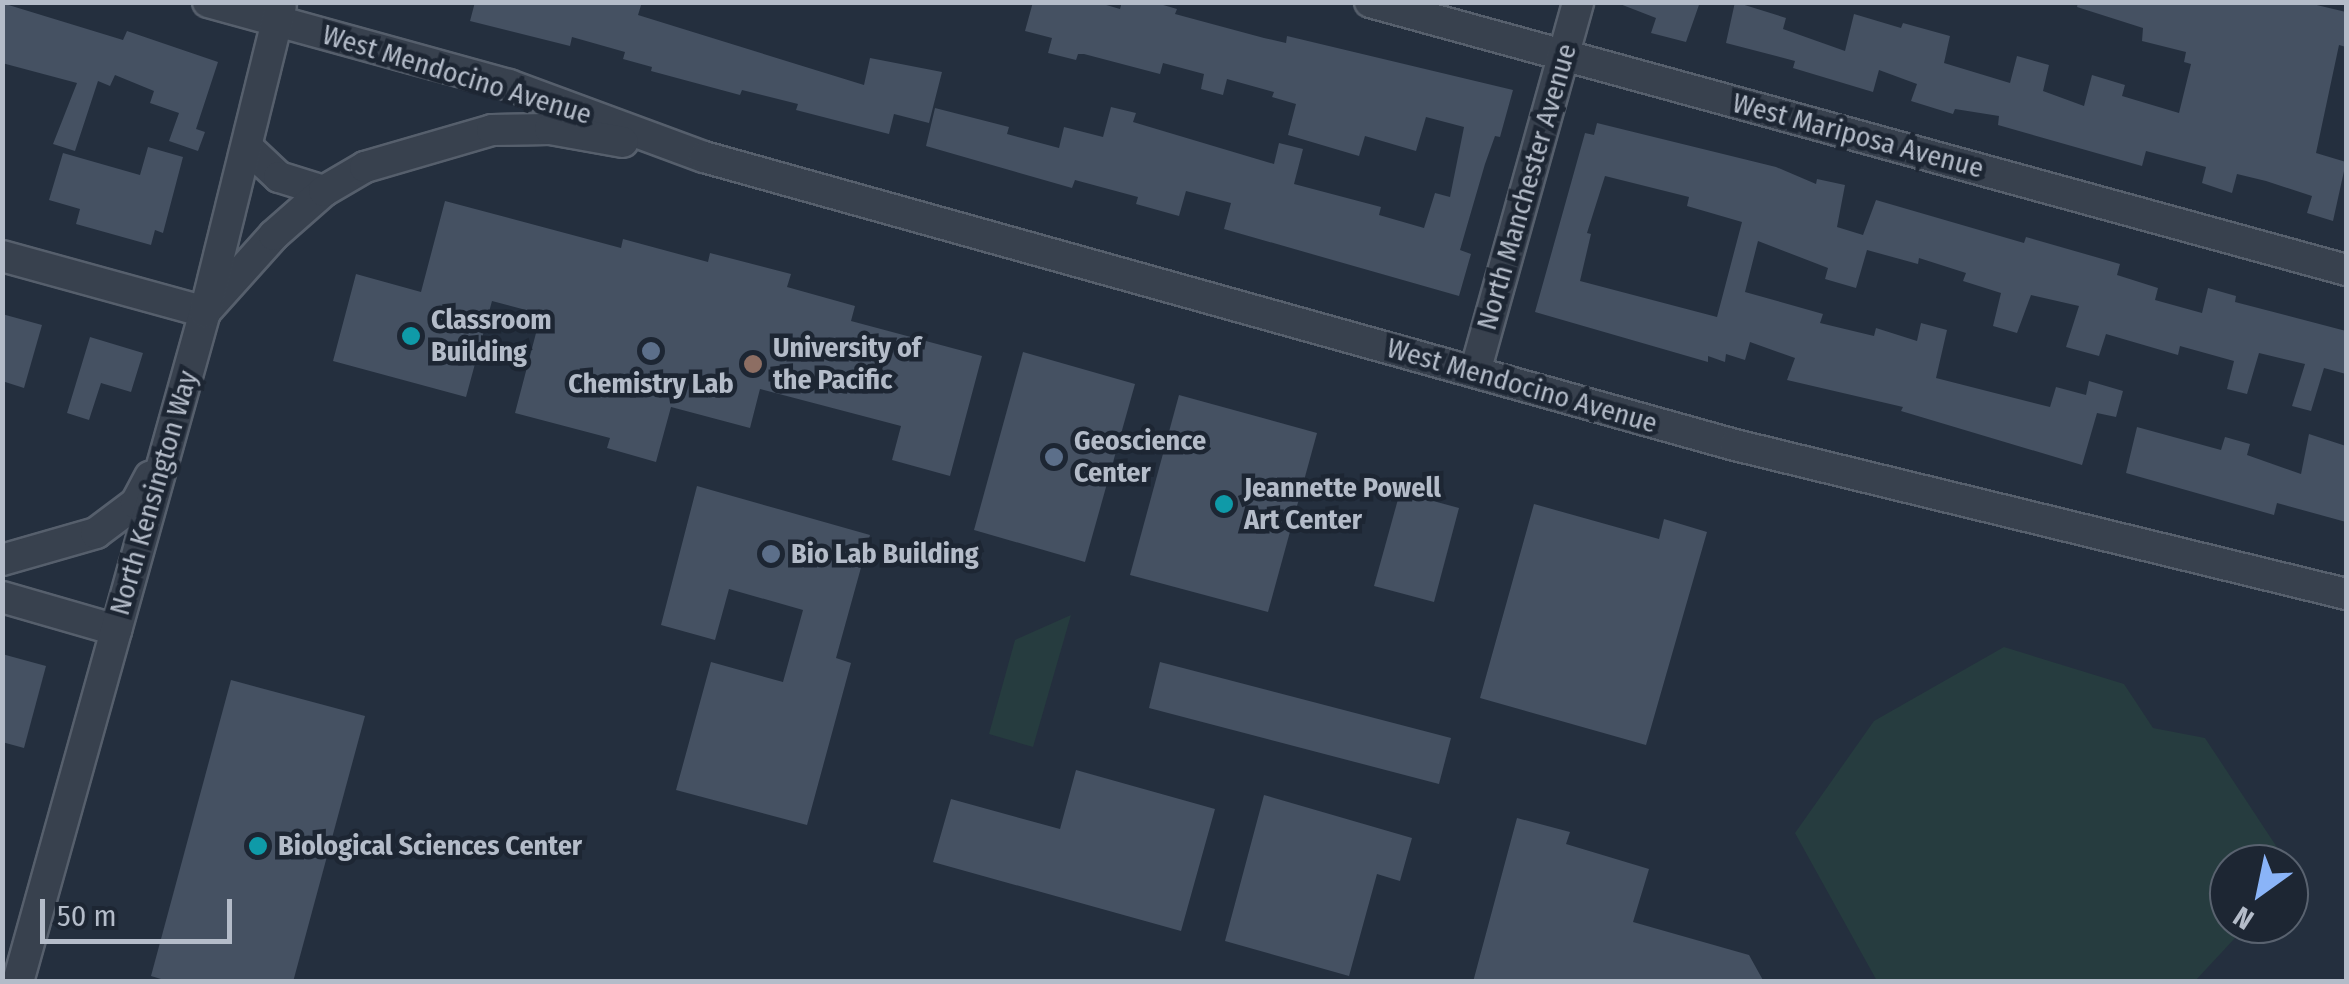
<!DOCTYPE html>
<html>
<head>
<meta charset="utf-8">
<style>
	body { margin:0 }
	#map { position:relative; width:2349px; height:984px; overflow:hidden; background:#242f3e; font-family:"Fira Sans Condensed",sans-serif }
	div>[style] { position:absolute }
	.green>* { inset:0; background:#263c3f }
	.building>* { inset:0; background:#455162 }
	.roads { filter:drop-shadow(2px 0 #565f6c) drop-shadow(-2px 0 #565f6c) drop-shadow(0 2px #565f6c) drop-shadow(0 -2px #565f6c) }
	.minor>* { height:30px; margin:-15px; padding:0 15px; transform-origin:15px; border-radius:15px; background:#38414e }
	.dots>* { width:28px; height:28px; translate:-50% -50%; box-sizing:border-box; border:5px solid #1d2633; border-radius:50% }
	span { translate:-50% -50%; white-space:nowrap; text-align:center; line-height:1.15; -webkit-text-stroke:9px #1d2633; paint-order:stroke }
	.street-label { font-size:28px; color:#b4bcc9 }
	.poi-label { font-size:28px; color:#b4bcc9; font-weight:700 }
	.left { translate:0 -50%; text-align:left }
	.frame { position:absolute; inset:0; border:5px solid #b4bcc9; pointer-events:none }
	.north { position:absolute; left:2209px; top:844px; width:100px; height:100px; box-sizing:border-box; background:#1d2633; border:2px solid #59626f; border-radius:50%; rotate:213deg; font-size:28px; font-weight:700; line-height:40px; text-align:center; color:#b4bcc9 }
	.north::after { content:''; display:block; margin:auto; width:35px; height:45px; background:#8ab4f8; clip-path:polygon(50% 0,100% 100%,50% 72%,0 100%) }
	.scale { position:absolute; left:40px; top:899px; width:192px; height:45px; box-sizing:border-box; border:5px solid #b4bcc9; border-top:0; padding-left:12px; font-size:30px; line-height:35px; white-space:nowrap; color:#b4bcc9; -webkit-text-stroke:8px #1d2633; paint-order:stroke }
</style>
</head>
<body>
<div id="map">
	<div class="green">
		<div style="clip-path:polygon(1071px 615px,1033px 747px,989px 734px,1015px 640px)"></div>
		<div style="clip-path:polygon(2004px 647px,2124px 684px,2153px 728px,2205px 738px,2288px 864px,2229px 864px,2229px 924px,2248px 924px,2195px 981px,1877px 981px,1795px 833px,1874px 721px)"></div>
	</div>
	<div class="building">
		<div style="clip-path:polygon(475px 2px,642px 2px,638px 15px,864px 85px,870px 58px,942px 72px,929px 123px,894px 114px,889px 134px,796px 110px,798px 104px,742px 90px,740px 95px,651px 71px,652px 67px,623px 59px,625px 52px,572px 37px,570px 46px,470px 21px)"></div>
		<div style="clip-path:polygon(1033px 2px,1096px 2px,1120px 9px,1122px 2px,1153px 2px,1177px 9px,1175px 14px,1264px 38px,1286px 43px,1287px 36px,1513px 90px,1500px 137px,1495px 136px,1485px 164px,1460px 250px,1471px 254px,1459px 296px,1224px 229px,1231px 203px,1186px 191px,1179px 216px,1136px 204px,1138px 197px,1075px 180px,1072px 188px,926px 146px,935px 108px,1009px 127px,1007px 134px,1059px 148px,1064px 127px,1103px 137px,1111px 107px,1136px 113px,1133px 122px,1274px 164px,1279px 143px,1303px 149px,1294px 184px,1381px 207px,1379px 215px,1424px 228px,1435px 193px,1450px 197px,1464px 127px,1426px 117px,1416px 151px,1365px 136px,1359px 156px,1288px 135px,1296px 104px,1272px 97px,1274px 92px,1227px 79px,1223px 95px,1201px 89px,1204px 74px,1163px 63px,1160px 74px,1084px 54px,1078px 54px,1076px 60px,1048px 53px,1052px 38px,1025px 31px)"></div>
		<div style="clip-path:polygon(1700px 2px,1686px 42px,1651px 33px,1656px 18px,1620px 4px)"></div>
		<div style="clip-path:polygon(1735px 2px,1786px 18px,1783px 29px,1845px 51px,1854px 14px,1901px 28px,1903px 23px,1950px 36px,1944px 63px,2010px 83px,2017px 56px,2049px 65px,2043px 91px,2084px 106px,2092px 75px,2125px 85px,2122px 96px,2179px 113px,2191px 64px,2184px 62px,2186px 52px,2142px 41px,2143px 28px,2077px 7px,2078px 2px,2304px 2px,2346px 12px,2346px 47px,2339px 45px,2316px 153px,2346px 162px,2333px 221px,2307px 213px,2312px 196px,2266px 181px,2237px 174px,2232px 193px,2202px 183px,2206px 167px,2146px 151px,2142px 166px,1998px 125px,1999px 116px,1955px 109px,1953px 114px,1911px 101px,1917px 84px,1879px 70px,1873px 92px,1793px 68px,1795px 61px,1726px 43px)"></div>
		<div style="clip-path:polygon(2px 3px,123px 40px,127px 31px,218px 62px,196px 129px,205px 132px,198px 151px,169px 141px,179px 113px,150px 103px,154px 91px,115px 75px,110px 86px,98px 81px,75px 151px,53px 144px,77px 83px,2px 63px)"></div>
		<div style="clip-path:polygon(evenodd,1597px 123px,1776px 167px,1816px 184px,1817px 179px,1845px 185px,1837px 227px,1863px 235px,1876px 200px,2024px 243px,2026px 237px,2120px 264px,2117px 275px,2158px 288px,2155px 300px,2202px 313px,2208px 288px,2236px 296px,2235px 302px,2346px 331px,2346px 374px,2324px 368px,2311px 411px,2292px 406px,2305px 364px,2259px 353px,2247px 394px,2227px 389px,2234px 361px,2180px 346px,2178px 355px,2106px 334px,2099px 356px,2066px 347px,2079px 306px,2031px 295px,2017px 333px,1993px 326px,2001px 293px,1963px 281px,1966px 273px,1919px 258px,1918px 264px,1867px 250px,1856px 288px,1825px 279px,1828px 268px,1758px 241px,1745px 292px,1823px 314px,1820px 323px,1874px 336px,1876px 328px,1917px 341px,1921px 323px,1947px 330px,1936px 378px,2050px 407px,2056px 387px,2086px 395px,2089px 381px,2123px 391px,2116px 417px,2097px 413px,2082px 465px,1901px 411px,1903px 407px,1787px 380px,1795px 358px,1750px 342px,1745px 360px,1726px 354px,1725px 362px,1708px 356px,1708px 362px,1535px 312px,1585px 133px,1594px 135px,1597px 123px,1605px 176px,1689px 197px,1687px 206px,1742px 222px,1717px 317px,1580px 281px,1591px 234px,1587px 233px,1605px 176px)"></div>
		<div style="clip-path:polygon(148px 147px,183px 157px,163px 233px,155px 230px,151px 245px,76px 224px,80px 209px,49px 200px,63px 153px,140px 175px)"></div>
		<div style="clip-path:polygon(445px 201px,621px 248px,623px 239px,708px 262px,710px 253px,791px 274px,787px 287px,855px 306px,851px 321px,982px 356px,950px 476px,892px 460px,901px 426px,760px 389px,750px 428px,671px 407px,656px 462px,607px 448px,610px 438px,515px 413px,541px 314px,492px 301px,466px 397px,333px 361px,356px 274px,421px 292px)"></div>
		<div style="clip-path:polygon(2px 314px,42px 325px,24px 388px,2px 381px)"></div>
		<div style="clip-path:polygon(90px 337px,143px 353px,131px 392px,101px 383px,89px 420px,67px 413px)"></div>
		<div style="clip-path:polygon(1023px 352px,1135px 384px,1085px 562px,974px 530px)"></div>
		<div style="clip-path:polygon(1179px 395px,1317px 433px,1268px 612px,1130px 575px)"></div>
		<div style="clip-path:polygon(2137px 427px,2221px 450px,2225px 437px,2250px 444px,2247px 455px,2301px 474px,2309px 434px,2346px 446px,2346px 522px,2277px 503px,2274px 515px,2126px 473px)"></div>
		<div style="clip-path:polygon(697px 486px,870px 535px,836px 658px,851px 663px,807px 825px,676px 790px,711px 662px,783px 682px,803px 610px,729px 589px,715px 640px,661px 625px)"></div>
		<div style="clip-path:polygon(1400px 492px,1459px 508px,1434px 602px,1374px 586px)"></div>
		<div style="clip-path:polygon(1534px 504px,1659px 539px,1664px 519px,1707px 532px,1646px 745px,1480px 698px)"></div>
		<div style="clip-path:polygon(2px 654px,46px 666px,24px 748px,2px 742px)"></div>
		<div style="clip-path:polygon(1160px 662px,1451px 738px,1439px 784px,1149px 708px)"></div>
		<div style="clip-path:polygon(231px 680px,365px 716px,293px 982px,171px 982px,151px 976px)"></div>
		<div style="clip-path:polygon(1076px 770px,1215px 809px,1181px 931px,933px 862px,951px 799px,1060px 829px)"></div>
		<div style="clip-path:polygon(1264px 795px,1412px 838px,1400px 881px,1377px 874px,1349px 976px,1225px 941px)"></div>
		<div style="clip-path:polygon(1517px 818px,1570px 832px,1566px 844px,1649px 869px,1633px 922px,1749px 955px,1764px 982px,1473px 982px)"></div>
	</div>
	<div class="roads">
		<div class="minor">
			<div style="left:208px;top:2px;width:312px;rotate:15.4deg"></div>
			<div style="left:509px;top:85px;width:208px;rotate:20.3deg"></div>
			<div style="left:704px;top:157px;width:1070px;rotate:15.61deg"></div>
			<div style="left:1735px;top:445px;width:629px;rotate:13.7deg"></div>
			<div style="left:1370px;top:2px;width:1012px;rotate:15.35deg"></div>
			<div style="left:247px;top:147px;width:44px;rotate:43.2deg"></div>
			<div style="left:279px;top:177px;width:47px;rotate:17.3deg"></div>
			<div style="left:2px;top:256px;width:211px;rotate:15.4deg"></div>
			<div style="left:205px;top:312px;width:103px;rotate:-48.1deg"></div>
			<div style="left:274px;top:235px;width:67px;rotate:-41.3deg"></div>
			<div style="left:324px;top:191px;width:48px;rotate:-30.3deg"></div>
			<div style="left:365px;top:167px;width:132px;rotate:-16.2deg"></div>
			<div style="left:492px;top:130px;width:58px;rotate:-1deg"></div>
			<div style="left:550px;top:129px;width:74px;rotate:10.1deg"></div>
			<div style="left:1475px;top:372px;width:384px;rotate:-74.4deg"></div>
			<div style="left:2px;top:560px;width:98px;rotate:-16deg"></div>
			<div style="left:96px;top:533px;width:50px;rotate:-36.9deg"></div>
			<div style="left:136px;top:503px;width:30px;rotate:-62deg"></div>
			<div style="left:2px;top:597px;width:119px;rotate:16.1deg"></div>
			<div style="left:18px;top:982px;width:696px;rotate:-74.41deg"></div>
			<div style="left:205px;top:312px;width:316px;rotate:-76.1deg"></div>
		</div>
	</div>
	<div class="dots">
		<div style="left:411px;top:336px;background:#0f9aa8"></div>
		<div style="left:651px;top:351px;background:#5c6f8a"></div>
		<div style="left:753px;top:364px;background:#8d6e63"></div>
		<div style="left:1054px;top:457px;background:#5c6f8a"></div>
		<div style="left:1224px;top:504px;background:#0f9aa8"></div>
		<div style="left:771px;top:554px;background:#5c6f8a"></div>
		<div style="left:258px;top:846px;background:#0f9aa8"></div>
	</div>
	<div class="street-label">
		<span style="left:457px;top:75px;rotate:17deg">West Mendocino Avenue</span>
		<span style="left:1858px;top:136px;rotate:15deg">West Mariposa Avenue</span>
		<span style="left:1527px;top:187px;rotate:-74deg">North Manchester Avenue</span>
		<span style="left:1522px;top:386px;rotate:16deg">West Mendocino Avenue</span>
		<span style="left:154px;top:493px;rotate:-74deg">North Kensington Way</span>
	</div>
	<div class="poi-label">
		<span class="left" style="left:431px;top:336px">Classroom<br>Building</span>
		<span class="left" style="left:773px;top:364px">University of<br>the Pacific</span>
		<span style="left:651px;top:384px">Chemistry Lab</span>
		<span class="left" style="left:1074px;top:457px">Geoscience<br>Center</span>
		<span class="left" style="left:1244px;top:504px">Jeannette Powell<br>Art Center</span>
		<span class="left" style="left:791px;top:554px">Bio Lab Building</span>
		<span class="left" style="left:278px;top:846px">Biological Sciences Center</span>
	</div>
	<div class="frame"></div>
	<div class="north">N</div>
	<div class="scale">50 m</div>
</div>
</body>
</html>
